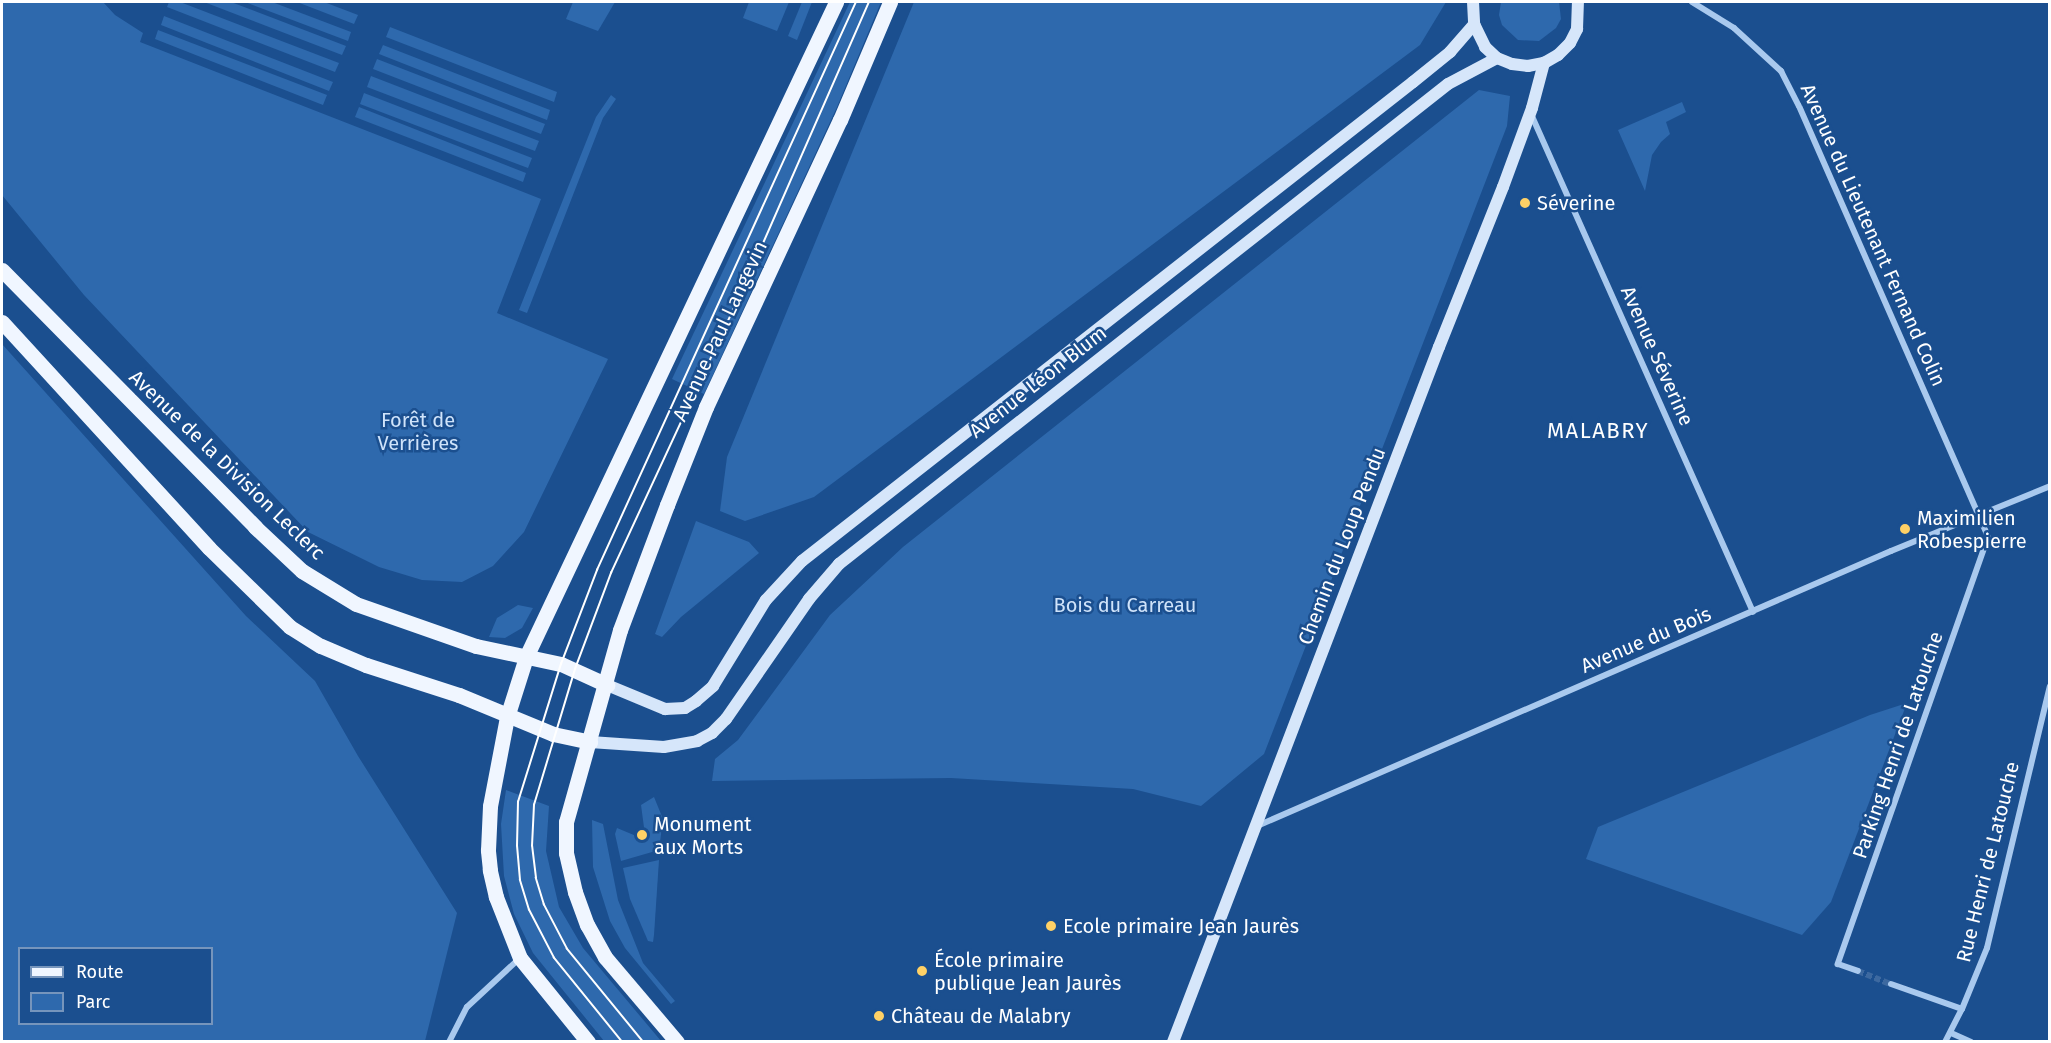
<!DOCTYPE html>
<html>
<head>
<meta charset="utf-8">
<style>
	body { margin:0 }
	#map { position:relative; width:2051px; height:1043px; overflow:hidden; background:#1b4f8f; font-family:"Fira Sans",sans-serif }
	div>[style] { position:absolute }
	.green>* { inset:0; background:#2e69ad }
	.street-tunnel>* { height:6px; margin-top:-3px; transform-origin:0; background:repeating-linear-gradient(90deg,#3d69a0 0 6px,transparent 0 9px) }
	.street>* { height:6px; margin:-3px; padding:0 3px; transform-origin:3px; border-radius:3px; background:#a9c9ee }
	.secondary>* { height:12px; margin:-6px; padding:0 6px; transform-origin:6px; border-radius:6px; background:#d6e6fa }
	.primary>* { height:15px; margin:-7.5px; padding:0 7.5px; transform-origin:7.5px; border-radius:7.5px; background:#f0f6ff }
	.tram>* { height:1.5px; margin:-0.75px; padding:0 0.75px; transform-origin:0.75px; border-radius:0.75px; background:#fff }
	.dots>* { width:16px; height:16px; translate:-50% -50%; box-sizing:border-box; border:3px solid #1b4f8f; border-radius:50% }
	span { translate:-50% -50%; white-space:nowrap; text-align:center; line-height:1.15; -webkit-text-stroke:5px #1b4f8f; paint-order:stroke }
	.poi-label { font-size:20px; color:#fff }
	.left { translate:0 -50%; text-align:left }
	.street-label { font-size:20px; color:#fff }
	.park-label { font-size:20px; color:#cfe3fa }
	.quarter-label { font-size:22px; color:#fff; letter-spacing:1.5px }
	.frame { position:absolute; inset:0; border:3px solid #fff; pointer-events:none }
	.legend { position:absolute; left:18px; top:947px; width:195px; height:78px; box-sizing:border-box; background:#1b4f8f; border:2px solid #7695bc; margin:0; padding:8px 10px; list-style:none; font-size:18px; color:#fff }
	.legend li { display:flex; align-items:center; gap:12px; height:30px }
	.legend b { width:30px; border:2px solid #7695bc }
</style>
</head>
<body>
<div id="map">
	<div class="green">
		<div style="clip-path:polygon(2px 2px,103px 2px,115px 15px,143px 33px,140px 42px,541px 199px,497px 313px,608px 359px,524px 532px,493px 566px,462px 582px,422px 580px,379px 567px,308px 532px,84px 295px,2px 195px)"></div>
		<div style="clip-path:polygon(169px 2px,180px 2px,339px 63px,335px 72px,167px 7px)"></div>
		<div style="clip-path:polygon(204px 2px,231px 2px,346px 46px,342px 55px)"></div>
		<div style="clip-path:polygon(245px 2px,272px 2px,351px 32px,348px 41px)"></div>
		<div style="clip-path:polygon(297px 2px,324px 2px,358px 15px,354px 24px)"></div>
		<div style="clip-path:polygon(573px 2px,615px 2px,598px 31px,566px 19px)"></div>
		<div style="clip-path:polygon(749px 2px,789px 2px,777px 31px,743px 18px)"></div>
		<div style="clip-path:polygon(802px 2px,812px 2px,797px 40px,788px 36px)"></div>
		<div style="clip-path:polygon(850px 2px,881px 2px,837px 107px,704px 394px,672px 379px)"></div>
		<div style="clip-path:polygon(914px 2px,1446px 2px,1420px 45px,814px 497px,745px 521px,720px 511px,727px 457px)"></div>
		<div style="clip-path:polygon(1501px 2px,1559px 2px,1561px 19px,1556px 28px,1539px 41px,1518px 40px,1502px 25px,1499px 15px)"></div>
		<div style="clip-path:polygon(164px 16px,333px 82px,329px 91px,161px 25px)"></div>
		<div style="clip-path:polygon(390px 27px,557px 92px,554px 102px,386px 37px)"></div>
		<div style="clip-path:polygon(158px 30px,327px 95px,323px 105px,155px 39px)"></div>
		<div style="clip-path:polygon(383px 45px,550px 110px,547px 120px,379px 54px)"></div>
		<div style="clip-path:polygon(377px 59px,545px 124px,541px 134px,373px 69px)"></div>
		<div style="clip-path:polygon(371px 76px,539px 141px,535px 151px,367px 87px)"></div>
		<div style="clip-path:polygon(1479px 90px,1510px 96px,1507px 126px,1264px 754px,1201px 806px,1133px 789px,951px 778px,712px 781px,715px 759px,738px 740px,830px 615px,903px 547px)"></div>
		<div style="clip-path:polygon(364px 93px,532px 158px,528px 168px,360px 104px)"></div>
		<div style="clip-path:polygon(611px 95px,616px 99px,603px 118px,527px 313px,519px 310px,596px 117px)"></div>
		<div style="clip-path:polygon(1682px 102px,1686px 112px,1666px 122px,1670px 134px,1661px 142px,1652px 155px,1645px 191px,1618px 130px)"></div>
		<div style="clip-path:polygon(359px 107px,526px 173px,523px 182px,355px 117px)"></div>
		<div style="clip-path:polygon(evenodd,2px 344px,246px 616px,315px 681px,358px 756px,457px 913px,425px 1041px,2px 1041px,2px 344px,20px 948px,212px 948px,212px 1024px,20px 1024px,20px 948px)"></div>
		<div style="clip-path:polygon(696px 521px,749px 542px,759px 553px,681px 617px,662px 637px,655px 634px)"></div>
		<div style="clip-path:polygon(518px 605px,533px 608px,522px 628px,505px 638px,489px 637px,497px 618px)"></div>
		<div style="clip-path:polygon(1907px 703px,1831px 902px,1802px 935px,1586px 859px,1598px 827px,1870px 715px)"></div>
		<div style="clip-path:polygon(506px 790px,549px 806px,546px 851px,559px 907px,583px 948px,661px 1041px,604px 1041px,533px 953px,514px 914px,504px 876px,501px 824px)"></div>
		<div style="clip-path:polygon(654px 797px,663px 819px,659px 850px,621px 861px,615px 834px,617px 828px,641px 838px,645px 835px,641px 805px)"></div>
		<div style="clip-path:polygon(592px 820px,603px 824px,618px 900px,643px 963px,675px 1001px,671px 1004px,625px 948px,610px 921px,593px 867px)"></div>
		<div style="clip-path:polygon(659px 860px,654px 935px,653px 942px,648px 941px,630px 899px,623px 868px)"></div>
	</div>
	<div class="street-tunnel">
		<div style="left:1858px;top:971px;width:35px;rotate:22deg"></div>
	</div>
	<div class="street">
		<div style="left:1692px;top:2px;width:49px;rotate:31.8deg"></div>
		<div style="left:1734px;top:28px;width:64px;rotate:42.5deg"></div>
		<div style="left:1781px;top:71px;width:39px;rotate:63deg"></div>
		<div style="left:1799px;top:106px;width:471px;rotate:66.3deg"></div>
		<div style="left:1988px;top:537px;width:453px;rotate:109.4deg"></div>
		<div style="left:1838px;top:964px;width:21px;rotate:19deg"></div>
		<div style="left:1531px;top:114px;width:545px;rotate:65.97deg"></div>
		<div style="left:1257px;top:826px;width:691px;rotate:-23.45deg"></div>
		<div style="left:1891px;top:551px;width:172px;rotate:-22.2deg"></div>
		<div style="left:1891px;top:984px;width:75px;rotate:19.4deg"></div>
		<div style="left:1951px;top:1033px;width:22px;rotate:24deg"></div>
		<div style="left:449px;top:1042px;width:39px;rotate:-63deg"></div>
		<div style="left:467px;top:1007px;width:72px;rotate:-42.8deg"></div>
		<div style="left:1945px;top:1042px;width:37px;rotate:-63deg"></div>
		<div style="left:1962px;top:1009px;width:66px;rotate:-67.7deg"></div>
		<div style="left:1987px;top:948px;width:269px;rotate:-76.5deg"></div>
	</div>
	<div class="secondary">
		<div style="left:1473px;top:2px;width:22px;rotate:87deg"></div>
		<div style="left:1474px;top:24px;width:25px;rotate:64deg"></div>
		<div style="left:1485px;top:47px;width:16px;rotate:43deg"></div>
		<div style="left:1497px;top:58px;width:16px;rotate:22deg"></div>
		<div style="left:1512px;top:64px;width:16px;rotate:7deg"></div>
		<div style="left:1528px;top:66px;width:16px;rotate:-11deg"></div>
		<div style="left:1544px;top:63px;width:16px;rotate:-30deg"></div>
		<div style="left:1558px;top:55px;width:17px;rotate:-45deg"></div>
		<div style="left:1570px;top:43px;width:16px;rotate:-63deg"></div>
		<div style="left:1577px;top:29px;width:27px;rotate:-88deg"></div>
		<div style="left:607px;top:685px;width:63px;rotate:22.5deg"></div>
		<div style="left:665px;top:709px;width:20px;rotate:-3deg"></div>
		<div style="left:685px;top:708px;width:13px;rotate:-32deg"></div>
		<div style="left:696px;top:701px;width:23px;rotate:-41deg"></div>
		<div style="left:713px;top:686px;width:101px;rotate:-58.4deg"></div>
		<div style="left:766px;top:600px;width:53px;rotate:-47.3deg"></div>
		<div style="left:802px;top:561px;width:776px;rotate:-38.1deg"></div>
		<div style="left:1413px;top:82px;width:48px;rotate:-39deg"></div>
		<div style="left:1450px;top:52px;width:37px;rotate:-49deg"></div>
		<div style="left:590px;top:742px;width:74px;rotate:3.9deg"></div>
		<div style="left:664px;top:747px;width:34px;rotate:-10deg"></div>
		<div style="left:697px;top:741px;width:17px;rotate:-28deg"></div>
		<div style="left:712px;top:733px;width:20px;rotate:-45deg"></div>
		<div style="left:726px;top:719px;width:146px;rotate:-55.3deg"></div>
		<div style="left:809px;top:599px;width:46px;rotate:-49.4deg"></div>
		<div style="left:839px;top:564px;width:775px;rotate:-38.24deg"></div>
		<div style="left:1448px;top:84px;width:55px;rotate:-28deg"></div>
		<div style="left:1173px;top:1042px;width:744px;rotate:-69.06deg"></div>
		<div style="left:1439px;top:347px;width:172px;rotate:-68.2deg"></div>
		<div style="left:1503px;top:187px;width:84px;rotate:-69.8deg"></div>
		<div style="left:1532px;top:108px;width:47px;rotate:-75.1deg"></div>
	</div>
	<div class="primary">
		<div style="left:2px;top:270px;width:361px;rotate:45.4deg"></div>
		<div style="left:255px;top:527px;width:64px;rotate:43.1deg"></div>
		<div style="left:302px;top:571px;width:63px;rotate:31.4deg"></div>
		<div style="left:356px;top:604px;width:127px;rotate:19.3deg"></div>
		<div style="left:476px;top:646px;width:87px;rotate:12deg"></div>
		<div style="left:561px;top:664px;width:51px;rotate:24.5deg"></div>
		<div style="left:2px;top:322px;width:306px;rotate:47.5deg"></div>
		<div style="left:209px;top:548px;width:113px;rotate:44.3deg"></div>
		<div style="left:290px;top:627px;width:36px;rotate:32deg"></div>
		<div style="left:321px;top:646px;width:49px;rotate:22.9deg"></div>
		<div style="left:366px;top:665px;width:98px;rotate:17.9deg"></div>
		<div style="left:459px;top:695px;width:102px;rotate:22.5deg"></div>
		<div style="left:553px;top:734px;width:38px;rotate:12deg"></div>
		<div style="left:588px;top:1042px;width:108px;rotate:-129deg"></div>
		<div style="left:520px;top:958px;width:66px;rotate:-111.5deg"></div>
		<div style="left:496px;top:897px;width:28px;rotate:-103deg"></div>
		<div style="left:490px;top:870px;width:20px;rotate:-96deg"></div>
		<div style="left:488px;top:850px;width:44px;rotate:-87.4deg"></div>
		<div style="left:490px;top:806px;width:91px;rotate:-79.2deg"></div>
		<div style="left:507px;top:717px;width:63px;rotate:-72.4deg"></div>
		<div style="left:526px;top:657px;width:725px;rotate:-64.67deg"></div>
		<div style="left:677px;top:1042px;width:111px;rotate:-130.3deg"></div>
		<div style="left:605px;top:957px;width:37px;rotate:-119deg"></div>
		<div style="left:587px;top:925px;width:35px;rotate:-110deg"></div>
		<div style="left:575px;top:892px;width:40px;rotate:-103deg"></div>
		<div style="left:566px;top:853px;width:31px;rotate:-90deg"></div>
		<div style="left:566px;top:822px;width:199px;rotate:-74.3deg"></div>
		<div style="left:620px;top:630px;width:134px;rotate:-69.4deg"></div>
		<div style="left:667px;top:505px;width:105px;rotate:-68.3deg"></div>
		<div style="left:706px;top:407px;width:317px;rotate:-65deg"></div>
		<div style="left:840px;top:120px;width:128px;rotate:-67deg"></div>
	</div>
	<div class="tram">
		<div style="left:622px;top:1042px;width:108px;rotate:-129deg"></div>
		<div style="left:554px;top:958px;width:54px;rotate:-117.5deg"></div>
		<div style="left:529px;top:910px;width:31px;rotate:-107deg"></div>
		<div style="left:520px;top:880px;width:34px;rotate:-95deg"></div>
		<div style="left:517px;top:846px;width:44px;rotate:-88.7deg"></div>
		<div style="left:518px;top:802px;width:145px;rotate:-72.7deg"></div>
		<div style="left:561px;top:664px;width:101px;rotate:-69deg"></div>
		<div style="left:597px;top:570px;width:624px;rotate:-65.49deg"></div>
		<div style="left:643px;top:1042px;width:120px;rotate:-129.3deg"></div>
		<div style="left:567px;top:949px;width:50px;rotate:-117.6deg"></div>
		<div style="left:544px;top:905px;width:28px;rotate:-107deg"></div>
		<div style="left:536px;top:878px;width:32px;rotate:-97deg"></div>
		<div style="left:532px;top:846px;width:41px;rotate:-87.2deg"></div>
		<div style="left:534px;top:805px;width:142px;rotate:-73.2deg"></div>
		<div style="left:575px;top:669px;width:103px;rotate:-69.4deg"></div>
		<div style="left:611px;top:573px;width:331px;rotate:-65.1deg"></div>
		<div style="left:750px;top:273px;width:296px;rotate:-66.3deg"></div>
	</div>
	<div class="dots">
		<div style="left:1525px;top:203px;background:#ffd166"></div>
		<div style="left:1905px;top:529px;background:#ffd166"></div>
		<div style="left:642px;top:835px;background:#ffd166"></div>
		<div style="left:1051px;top:926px;background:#ffd166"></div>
		<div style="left:922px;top:971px;background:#ffd166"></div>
		<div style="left:879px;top:1016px;background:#ffd166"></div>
	</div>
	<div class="poi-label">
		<span class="left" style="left:1537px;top:203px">Séverine</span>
		<span class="left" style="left:1917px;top:530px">Maximilien<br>Robespierre</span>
		<span class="left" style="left:654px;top:836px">Monument<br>aux Morts</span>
		<span class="left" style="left:1063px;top:926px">Ecole primaire Jean Jaurès</span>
		<span class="left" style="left:934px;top:972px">École primaire<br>publique Jean Jaurès</span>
		<span class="left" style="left:891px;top:1016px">Château de Malabry</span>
	</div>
	<div class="street-label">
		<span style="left:1873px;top:235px;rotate:66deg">Avenue du Lieutenant Fernand Colin</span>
		<span style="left:720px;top:331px;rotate:-65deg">Avenue Paul Langevin</span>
		<span style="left:1657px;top:356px;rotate:66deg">Avenue Séverine</span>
		<span style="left:1038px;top:382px;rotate:-38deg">Avenue Léon Blum</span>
		<span style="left:227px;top:465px;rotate:44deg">Avenue de la Division Leclerc</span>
		<span style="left:1342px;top:546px;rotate:-69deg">Chemin du Loup Pendu</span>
		<span style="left:1646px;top:640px;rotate:-23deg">Avenue du Bois</span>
		<span style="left:1898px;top:745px;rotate:-71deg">Parking Henri de Latouche</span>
		<span style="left:1988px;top:862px;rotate:-76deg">Rue Henri de Latouche</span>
	</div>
	<div class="park-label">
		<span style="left:418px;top:432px">Forêt de<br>Verrières</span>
		<span style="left:1125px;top:605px">Bois du Carreau</span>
	</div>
	<div class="quarter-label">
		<span style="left:1598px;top:431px">MALABRY</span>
	</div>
	<div class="frame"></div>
	<ul class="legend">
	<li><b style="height:8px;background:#f0f6ff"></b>Route</li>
	<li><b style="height:16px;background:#2e69ad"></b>Parc</li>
	</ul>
</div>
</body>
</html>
